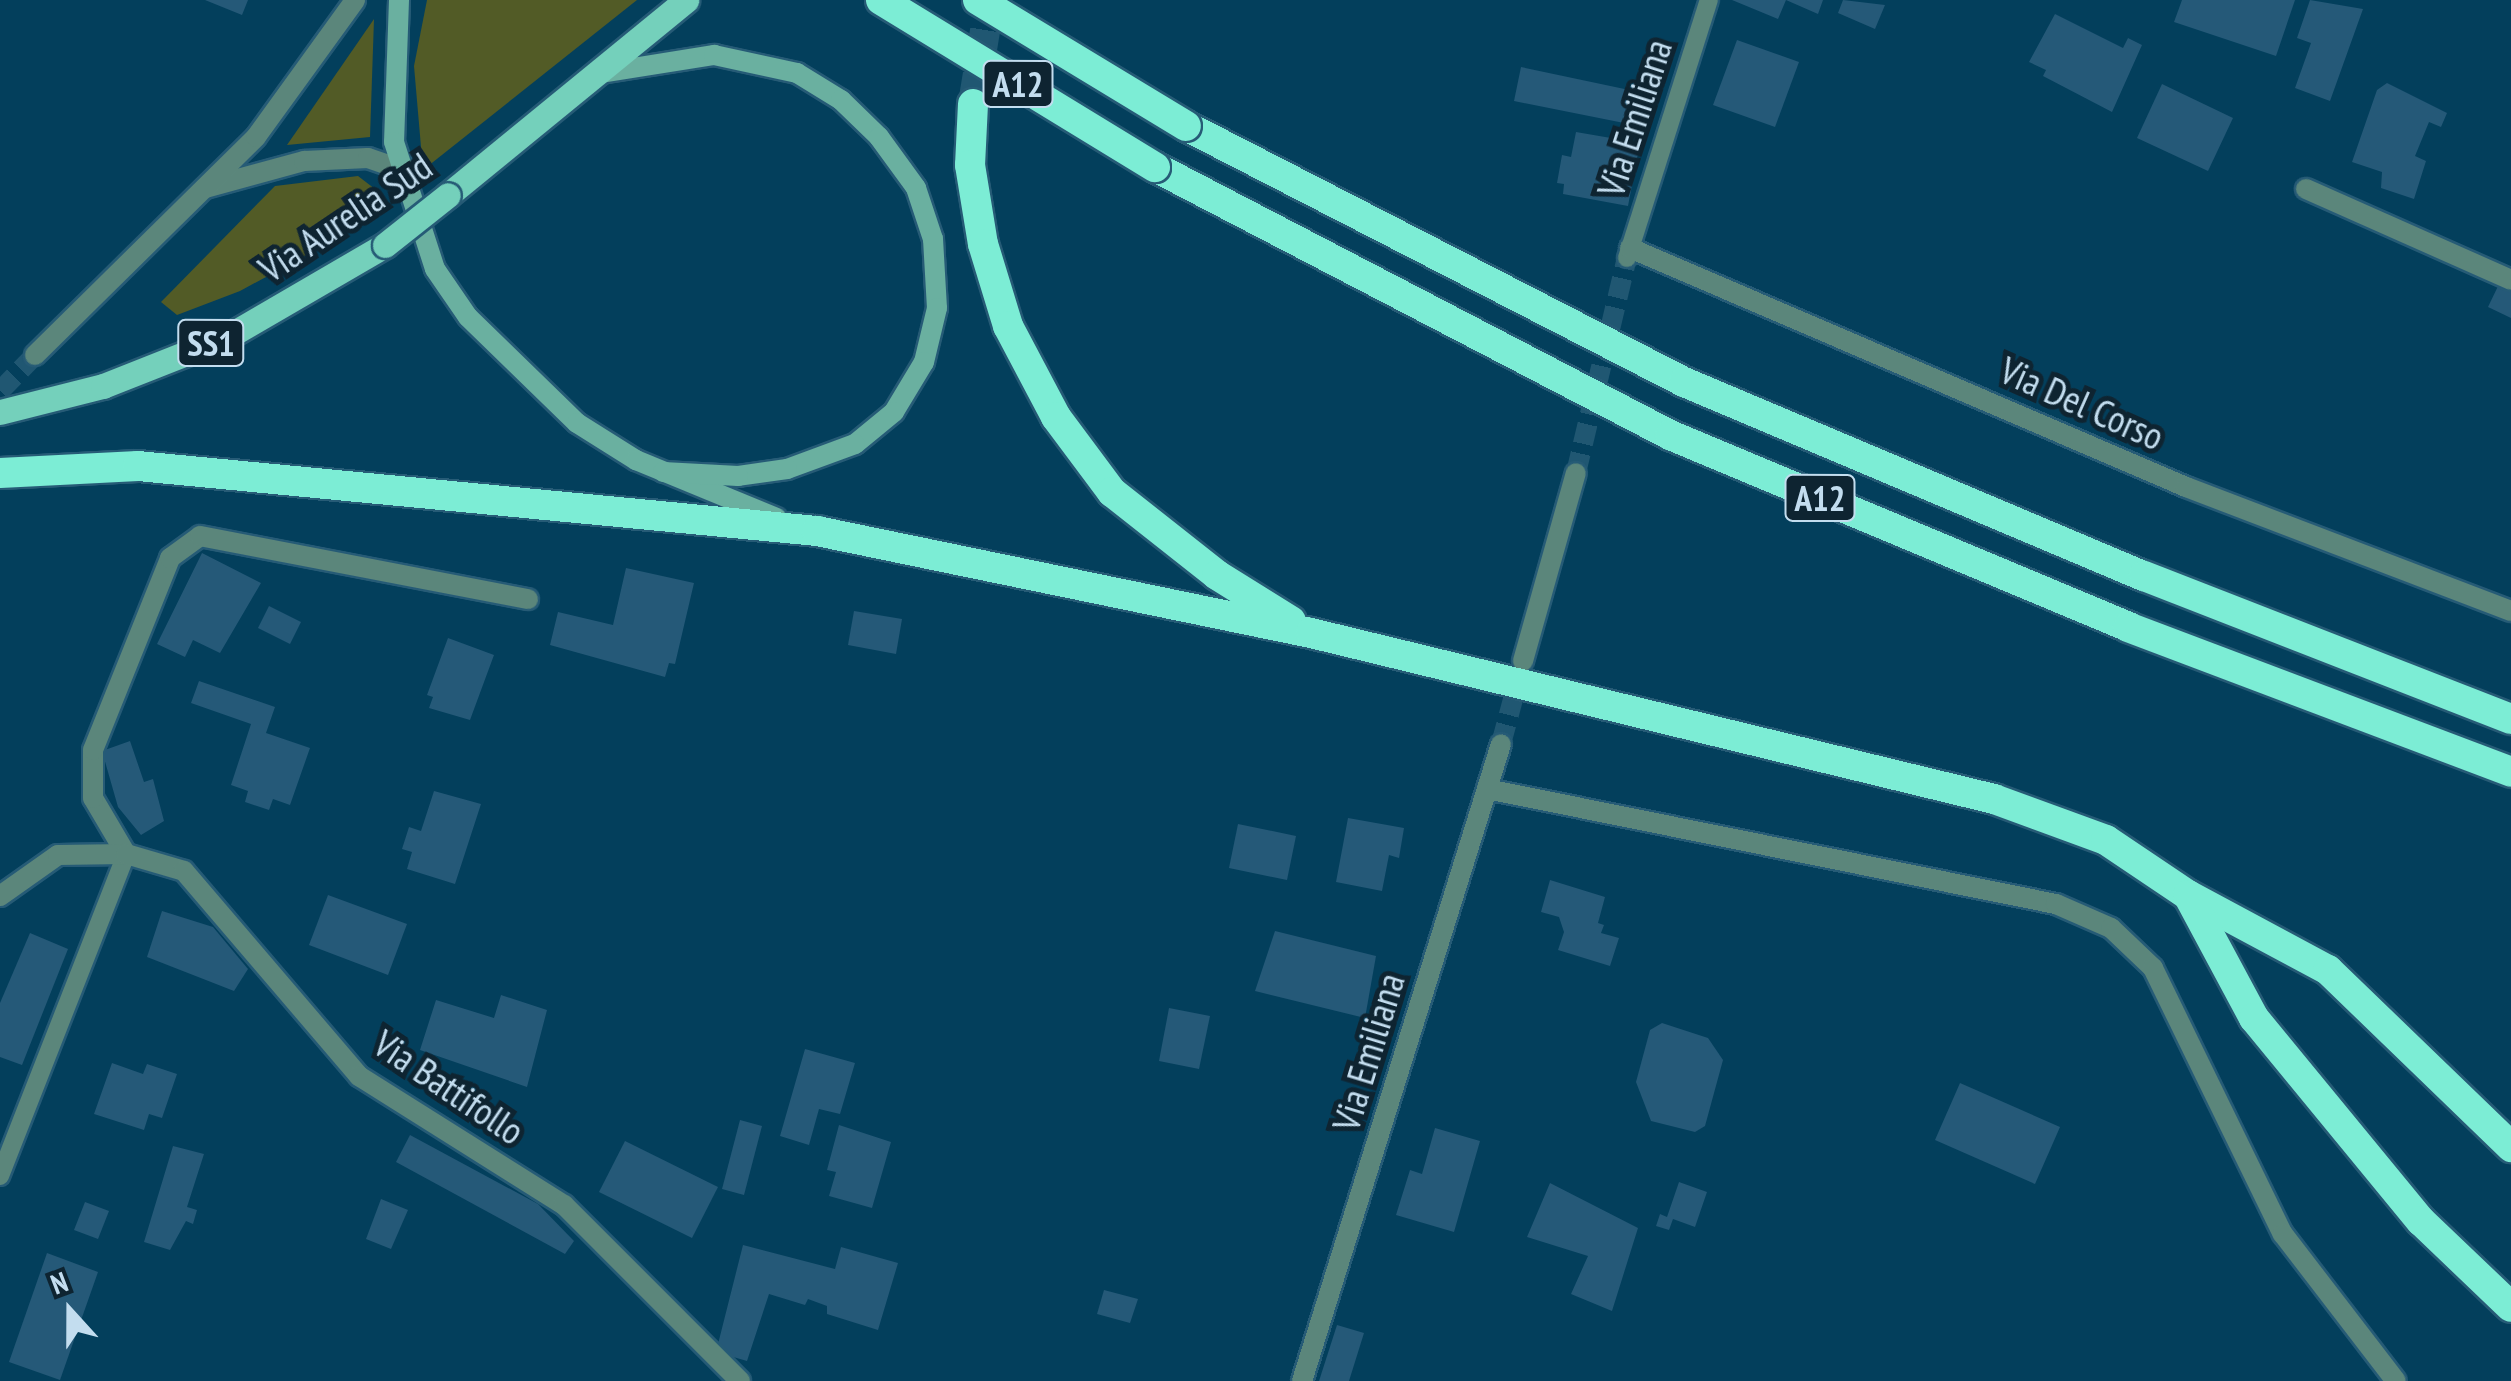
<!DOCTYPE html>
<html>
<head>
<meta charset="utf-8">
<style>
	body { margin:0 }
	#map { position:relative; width:2511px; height:1381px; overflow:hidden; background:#033f5c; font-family:"PT Sans Narrow",sans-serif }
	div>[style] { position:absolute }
	.green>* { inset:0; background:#525b26 }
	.building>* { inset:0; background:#255978 }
	.street-tunnel>* { height:20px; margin-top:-10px; transform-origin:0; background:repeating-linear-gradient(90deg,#205772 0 20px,transparent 0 30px) }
	.highway-tunnel>* { height:30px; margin-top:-15px; transform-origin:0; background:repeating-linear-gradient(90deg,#205772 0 30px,transparent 0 45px) }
	.roads { filter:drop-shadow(2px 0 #265b76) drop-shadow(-2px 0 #265b76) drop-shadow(0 2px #265b76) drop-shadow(0 -2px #265b76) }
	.lane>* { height:18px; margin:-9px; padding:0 9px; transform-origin:9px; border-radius:9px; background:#5b867b }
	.street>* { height:20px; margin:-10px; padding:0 10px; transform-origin:10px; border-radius:10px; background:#5b867b }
	.secondary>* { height:20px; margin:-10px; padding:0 10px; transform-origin:10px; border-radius:10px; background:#6ab0a0 }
	.primary>* { height:25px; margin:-12.5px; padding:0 12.5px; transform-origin:12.5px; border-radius:12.5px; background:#74d0bb }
	.highway>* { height:30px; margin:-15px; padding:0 15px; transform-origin:15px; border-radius:15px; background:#7cedd5 }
	.bridges { filter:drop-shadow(2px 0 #265b76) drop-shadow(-2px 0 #265b76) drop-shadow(0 2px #265b76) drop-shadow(0 -2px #265b76) }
	.primary-bridge>* { height:25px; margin:-12.5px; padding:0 12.5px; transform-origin:12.5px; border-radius:12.5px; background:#74d0bb }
	.highway-bridge>* { height:30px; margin:-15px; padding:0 15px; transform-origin:15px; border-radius:15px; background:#7cedd5 }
	span { translate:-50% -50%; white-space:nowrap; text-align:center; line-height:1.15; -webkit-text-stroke:10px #0e2431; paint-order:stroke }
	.shield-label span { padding:2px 8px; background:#0e2431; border:2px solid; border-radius:8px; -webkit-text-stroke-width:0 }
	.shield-label { font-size:35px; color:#c3ddef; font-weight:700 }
	.street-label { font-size:38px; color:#c3ddef }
	.north { position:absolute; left:20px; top:1261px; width:100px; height:100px; -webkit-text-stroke:8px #0e2431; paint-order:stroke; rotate:339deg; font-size:28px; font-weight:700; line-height:40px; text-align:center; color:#c3ddef }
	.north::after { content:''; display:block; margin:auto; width:35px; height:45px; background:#c3ddef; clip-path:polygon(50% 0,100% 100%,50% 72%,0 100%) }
</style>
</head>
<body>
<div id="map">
	<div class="green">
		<div style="clip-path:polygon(427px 0,637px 0,423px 170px,414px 66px)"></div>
		<div style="clip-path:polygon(374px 19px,370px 137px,287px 145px)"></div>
		<div style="clip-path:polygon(358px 176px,375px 189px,366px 218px,338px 238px,240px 291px,177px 315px,161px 302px,275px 186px)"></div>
	</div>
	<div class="building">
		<div style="clip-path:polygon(205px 0,248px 0,242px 15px)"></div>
		<div style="clip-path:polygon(1732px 0,1823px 0,1818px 14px,1786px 0,1778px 19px)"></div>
		<div style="clip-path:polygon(1843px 0,1885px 5px,1875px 29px,1838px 13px)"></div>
		<div style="clip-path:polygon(2182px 0,2295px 0,2276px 56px,2174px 22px)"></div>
		<div style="clip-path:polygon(2310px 0,2363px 9px,2330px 101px,2295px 88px,2311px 43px,2297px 38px)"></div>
		<div style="clip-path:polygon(2055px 14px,2123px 48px,2128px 38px,2142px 45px,2112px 112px,2043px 76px,2046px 70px,2029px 62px)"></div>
		<div style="clip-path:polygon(1737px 40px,1799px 62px,1775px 127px,1713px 105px)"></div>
		<div style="clip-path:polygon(1521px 67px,1634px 91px,1629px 124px,1514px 101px)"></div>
		<div style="clip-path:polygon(2387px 83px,2447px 113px,2441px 127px,2429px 122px,2415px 156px,2426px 161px,2414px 199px,2381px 188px,2382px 172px,2352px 162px,2377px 90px)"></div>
		<div style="clip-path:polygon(2162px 84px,2233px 118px,2208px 171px,2137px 138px)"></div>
		<div style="clip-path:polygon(1576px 132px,1640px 143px,1628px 206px,1563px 194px,1564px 184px,1557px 183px,1562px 155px,1571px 157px)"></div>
		<div style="clip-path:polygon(2500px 282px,2511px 288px,2511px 318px,2488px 307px)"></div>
		<div style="clip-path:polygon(202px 553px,261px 583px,220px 653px,193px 640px,185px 657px,157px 644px)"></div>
		<div style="clip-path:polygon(626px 568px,694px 583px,675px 664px,669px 663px,665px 677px,550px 645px,558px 612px,613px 625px)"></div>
		<div style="clip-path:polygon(269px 606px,301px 622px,290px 644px,258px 628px)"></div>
		<div style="clip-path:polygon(854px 611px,902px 619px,896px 654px,848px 645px)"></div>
		<div style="clip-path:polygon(448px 638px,494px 655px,470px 720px,429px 708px,433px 697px,427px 695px)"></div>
		<div style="clip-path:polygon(199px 681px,275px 707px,266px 733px,310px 748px,290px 805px,273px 799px,269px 810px,245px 802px,248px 791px,231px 785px,251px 724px,191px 703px)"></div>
		<div style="clip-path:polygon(130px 741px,144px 782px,153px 779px,164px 821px,141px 835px,118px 807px,102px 751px)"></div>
		<div style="clip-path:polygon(434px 791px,481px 804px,455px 884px,407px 869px,412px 852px,402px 849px,409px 827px,421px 831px)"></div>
		<div style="clip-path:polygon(1348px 818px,1404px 828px,1399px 858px,1389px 855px,1382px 891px,1336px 882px)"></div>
		<div style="clip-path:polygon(1238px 824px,1296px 836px,1287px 880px,1229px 868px)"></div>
		<div style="clip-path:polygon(1550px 880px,1605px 897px,1598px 923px,1604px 925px,1601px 933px,1619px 938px,1610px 966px,1558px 950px,1564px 932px,1559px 917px,1541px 912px)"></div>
		<div style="clip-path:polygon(328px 895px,407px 924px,388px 975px,309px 945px)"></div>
		<div style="clip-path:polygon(162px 911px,213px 927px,248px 969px,234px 991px,147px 957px)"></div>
		<div style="clip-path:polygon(1275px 931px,1376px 956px,1365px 1018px,1255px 991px)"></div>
		<div style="clip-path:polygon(30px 933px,68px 949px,22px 1065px,0 1057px,0 1003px)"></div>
		<div style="clip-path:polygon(501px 995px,547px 1010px,527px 1087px,420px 1050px,436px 1000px,494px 1018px)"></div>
		<div style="clip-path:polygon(1169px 1008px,1210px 1016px,1199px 1069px,1159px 1061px)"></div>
		<div style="clip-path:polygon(1662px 1023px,1708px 1038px,1723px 1060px,1705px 1126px,1695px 1132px,1651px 1121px,1636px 1082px,1650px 1030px)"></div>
		<div style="clip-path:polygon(805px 1049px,855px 1063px,840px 1114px,819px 1109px,809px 1145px,780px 1136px)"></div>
		<div style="clip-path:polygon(112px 1063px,143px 1074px,147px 1064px,177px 1074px,162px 1118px,149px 1114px,144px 1130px,94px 1114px)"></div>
		<div style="clip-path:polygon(1960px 1083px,2060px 1127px,2035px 1184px,1935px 1140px)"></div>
		<div style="clip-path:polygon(740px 1120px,762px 1126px,744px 1195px,722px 1189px)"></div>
		<div style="clip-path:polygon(839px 1125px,891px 1142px,872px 1208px,829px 1196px,836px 1172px,827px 1170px)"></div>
		<div style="clip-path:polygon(1435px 1128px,1480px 1141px,1454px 1232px,1396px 1215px,1410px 1170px,1422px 1174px)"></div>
		<div style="clip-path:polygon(410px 1135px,538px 1204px,574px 1241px,565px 1254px,396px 1162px)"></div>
		<div style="clip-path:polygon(625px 1141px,718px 1187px,692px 1238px,599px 1192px)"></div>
		<div style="clip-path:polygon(173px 1146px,204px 1154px,187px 1207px,197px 1210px,193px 1224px,186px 1221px,170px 1250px,144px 1242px)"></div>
		<div style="clip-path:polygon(1679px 1182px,1707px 1192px,1695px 1227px,1673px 1219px,1669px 1230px,1656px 1226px,1660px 1214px,1667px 1217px)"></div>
		<div style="clip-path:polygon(1550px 1183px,1638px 1228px,1612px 1311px,1571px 1294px,1588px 1256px,1527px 1237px)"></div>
		<div style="clip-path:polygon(381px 1199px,408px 1210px,391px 1249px,366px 1239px)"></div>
		<div style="clip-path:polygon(85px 1202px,109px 1211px,98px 1239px,74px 1230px)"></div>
		<div style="clip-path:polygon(743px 1245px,835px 1269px,841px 1247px,898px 1263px,878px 1330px,827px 1314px,827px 1306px,808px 1299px,805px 1305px,769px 1294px,747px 1361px,716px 1352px)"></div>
		<div style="clip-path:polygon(47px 1253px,98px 1272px,60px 1380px,9px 1362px)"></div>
		<div style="clip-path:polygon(1104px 1290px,1138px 1299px,1130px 1323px,1097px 1314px)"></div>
		<div style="clip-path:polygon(1337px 1325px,1364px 1333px,1349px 1381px,1319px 1381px)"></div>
	</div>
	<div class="street-tunnel">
		<div style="left:0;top:391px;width:50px;rotate:-45.8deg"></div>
		<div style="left:1576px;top:473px;width:221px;rotate:-76.7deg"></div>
		<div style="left:1501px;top:744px;width:73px;rotate:-75deg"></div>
	</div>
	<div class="highway-tunnel">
		<div style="left:973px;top:104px;width:105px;rotate:-80.7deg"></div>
	</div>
	<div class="roads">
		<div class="lane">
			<div style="left:1627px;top:258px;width:271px;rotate:-72.4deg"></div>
			<div style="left:0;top:1176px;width:346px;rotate:-68.6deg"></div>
		</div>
		<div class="street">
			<div style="left:205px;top:188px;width:103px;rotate:-15.3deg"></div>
			<div style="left:304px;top:161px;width:64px;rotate:-2.7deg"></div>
			<div style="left:368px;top:158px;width:36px;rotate:19deg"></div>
			<div style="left:2306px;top:189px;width:224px;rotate:23.9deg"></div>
			<div style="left:1630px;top:248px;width:605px;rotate:23.26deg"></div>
			<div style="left:2186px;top:487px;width:348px;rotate:20.9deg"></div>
			<div style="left:35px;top:355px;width:310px;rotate:-44.6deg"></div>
			<div style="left:256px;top:137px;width:169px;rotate:-54.1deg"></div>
			<div style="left:1523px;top:661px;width:195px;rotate:-74.3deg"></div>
			<div style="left:1487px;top:789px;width:581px;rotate:11.43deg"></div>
			<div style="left:2056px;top:904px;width:60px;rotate:23.6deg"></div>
			<div style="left:2111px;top:928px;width:58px;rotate:43.6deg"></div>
			<div style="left:2153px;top:968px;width:296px;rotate:64deg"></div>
			<div style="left:2283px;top:1234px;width:185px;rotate:52.5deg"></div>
			<div style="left:126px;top:854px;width:65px;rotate:-120.5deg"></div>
			<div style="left:93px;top:798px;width:48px;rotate:-90deg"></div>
			<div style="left:93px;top:750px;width:207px;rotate:-68.1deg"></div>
			<div style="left:170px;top:558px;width:37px;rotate:-36deg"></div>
			<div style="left:200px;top:536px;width:334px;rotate:10.9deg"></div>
			<div style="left:0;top:896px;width:71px;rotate:-35.3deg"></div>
			<div style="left:58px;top:855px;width:68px;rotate:-0.8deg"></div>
			<div style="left:126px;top:854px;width:60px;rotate:16.3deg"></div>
			<div style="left:184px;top:871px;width:270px;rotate:49.5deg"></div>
			<div style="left:359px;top:1076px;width:242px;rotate:32.2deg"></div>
			<div style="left:564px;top:1205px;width:249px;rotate:45deg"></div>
			<div style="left:1302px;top:1381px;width:667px;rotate:-72.65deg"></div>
		</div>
		<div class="secondary">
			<div style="left:399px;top:0;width:142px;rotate:92deg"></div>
			<div style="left:394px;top:142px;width:133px;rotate:72.1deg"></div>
			<div style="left:435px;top:269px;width:58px;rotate:55.5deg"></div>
			<div style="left:468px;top:317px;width:152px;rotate:44.2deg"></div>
			<div style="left:577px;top:423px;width:70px;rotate:32.1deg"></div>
			<div style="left:636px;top:460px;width:152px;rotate:22.4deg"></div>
			<div style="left:595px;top:74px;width:121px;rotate:-9.1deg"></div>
			<div style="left:714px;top:55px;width:85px;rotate:12.2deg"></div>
			<div style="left:797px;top:73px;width:52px;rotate:31.5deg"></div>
			<div style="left:841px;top:100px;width:53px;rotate:44.2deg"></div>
			<div style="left:879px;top:137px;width:63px;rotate:54deg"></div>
			<div style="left:916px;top:188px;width:54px;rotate:71.6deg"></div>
			<div style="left:933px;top:239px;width:69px;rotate:86.7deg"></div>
			<div style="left:937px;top:308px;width:56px;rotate:103.5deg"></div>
			<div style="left:924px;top:362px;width:58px;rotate:121deg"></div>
			<div style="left:894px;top:412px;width:50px;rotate:140.6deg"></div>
			<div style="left:855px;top:444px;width:72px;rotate:159.8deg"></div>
			<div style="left:787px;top:469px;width:49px;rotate:171.9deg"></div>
			<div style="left:738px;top:476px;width:75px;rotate:-176.9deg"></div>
		</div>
		<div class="primary">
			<div style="left:448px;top:195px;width:308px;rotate:-39.3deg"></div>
			<div style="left:0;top:412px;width:106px;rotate:-14.2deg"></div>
			<div style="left:103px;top:386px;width:133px;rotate:-21.6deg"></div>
			<div style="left:227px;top:337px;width:183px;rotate:-30.2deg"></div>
		</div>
		<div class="highway">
			<div style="left:973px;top:104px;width:61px;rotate:92.8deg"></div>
			<div style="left:970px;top:165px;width:80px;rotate:80.7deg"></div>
			<div style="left:983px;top:244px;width:86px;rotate:73deg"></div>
			<div style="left:1008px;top:326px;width:103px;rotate:62.2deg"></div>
			<div style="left:1056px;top:417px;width:94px;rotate:53.3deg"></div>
			<div style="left:1112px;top:492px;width:134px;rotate:38.3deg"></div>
			<div style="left:1217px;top:575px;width:87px;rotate:31.9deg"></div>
			<div style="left:1186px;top:126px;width:560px;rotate:27.21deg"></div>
			<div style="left:1684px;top:382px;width:499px;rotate:22.9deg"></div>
			<div style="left:2144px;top:576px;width:394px;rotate:21.3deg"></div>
			<div style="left:1155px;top:167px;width:581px;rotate:27.49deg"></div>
			<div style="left:1670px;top:435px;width:497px;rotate:22.7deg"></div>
			<div style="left:2128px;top:627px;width:410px;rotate:20.7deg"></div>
			<div style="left:0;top:473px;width:138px;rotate:-2.9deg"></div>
			<div style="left:138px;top:466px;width:682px;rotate:5.47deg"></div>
			<div style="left:817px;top:531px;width:504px;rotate:11.67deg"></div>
			<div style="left:1311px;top:633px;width:703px;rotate:13.66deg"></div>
			<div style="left:1994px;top:799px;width:119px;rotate:20.1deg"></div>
			<div style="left:2106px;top:840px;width:99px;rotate:33.9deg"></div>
			<div style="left:2188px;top:895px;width:159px;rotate:28.2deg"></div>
			<div style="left:2328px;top:970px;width:255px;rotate:44deg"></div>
			<div style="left:2188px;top:895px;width:140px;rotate:61.8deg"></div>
			<div style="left:2254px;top:1018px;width:263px;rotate:50.6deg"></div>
			<div style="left:2421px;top:1221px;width:124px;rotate:43.7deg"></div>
		</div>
	</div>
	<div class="bridges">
		<div class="primary-bridge">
			<div style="left:385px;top:245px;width:80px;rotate:-38.4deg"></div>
		</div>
		<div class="highway-bridge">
			<div style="left:881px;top:0;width:321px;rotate:31.4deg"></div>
			<div style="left:978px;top:0;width:243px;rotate:31.2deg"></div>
		</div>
	</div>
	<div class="shield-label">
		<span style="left:1018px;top:84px">A12</span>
		<span style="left:211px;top:343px">SS1</span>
		<span style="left:1820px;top:498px">A12</span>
	</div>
	<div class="street-label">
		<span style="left:1634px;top:118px;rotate:-72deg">Via Emiliana</span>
		<span style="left:345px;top:217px;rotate:-34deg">Via Aurelia Sud</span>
		<span style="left:2082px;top:403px;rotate:24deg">Via Del Corso</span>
		<span style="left:1368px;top:1052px;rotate:-73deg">Via Emiliana</span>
		<span style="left:449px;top:1087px;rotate:34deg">Via Battifollo</span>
	</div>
	<div class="north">N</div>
</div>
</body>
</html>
